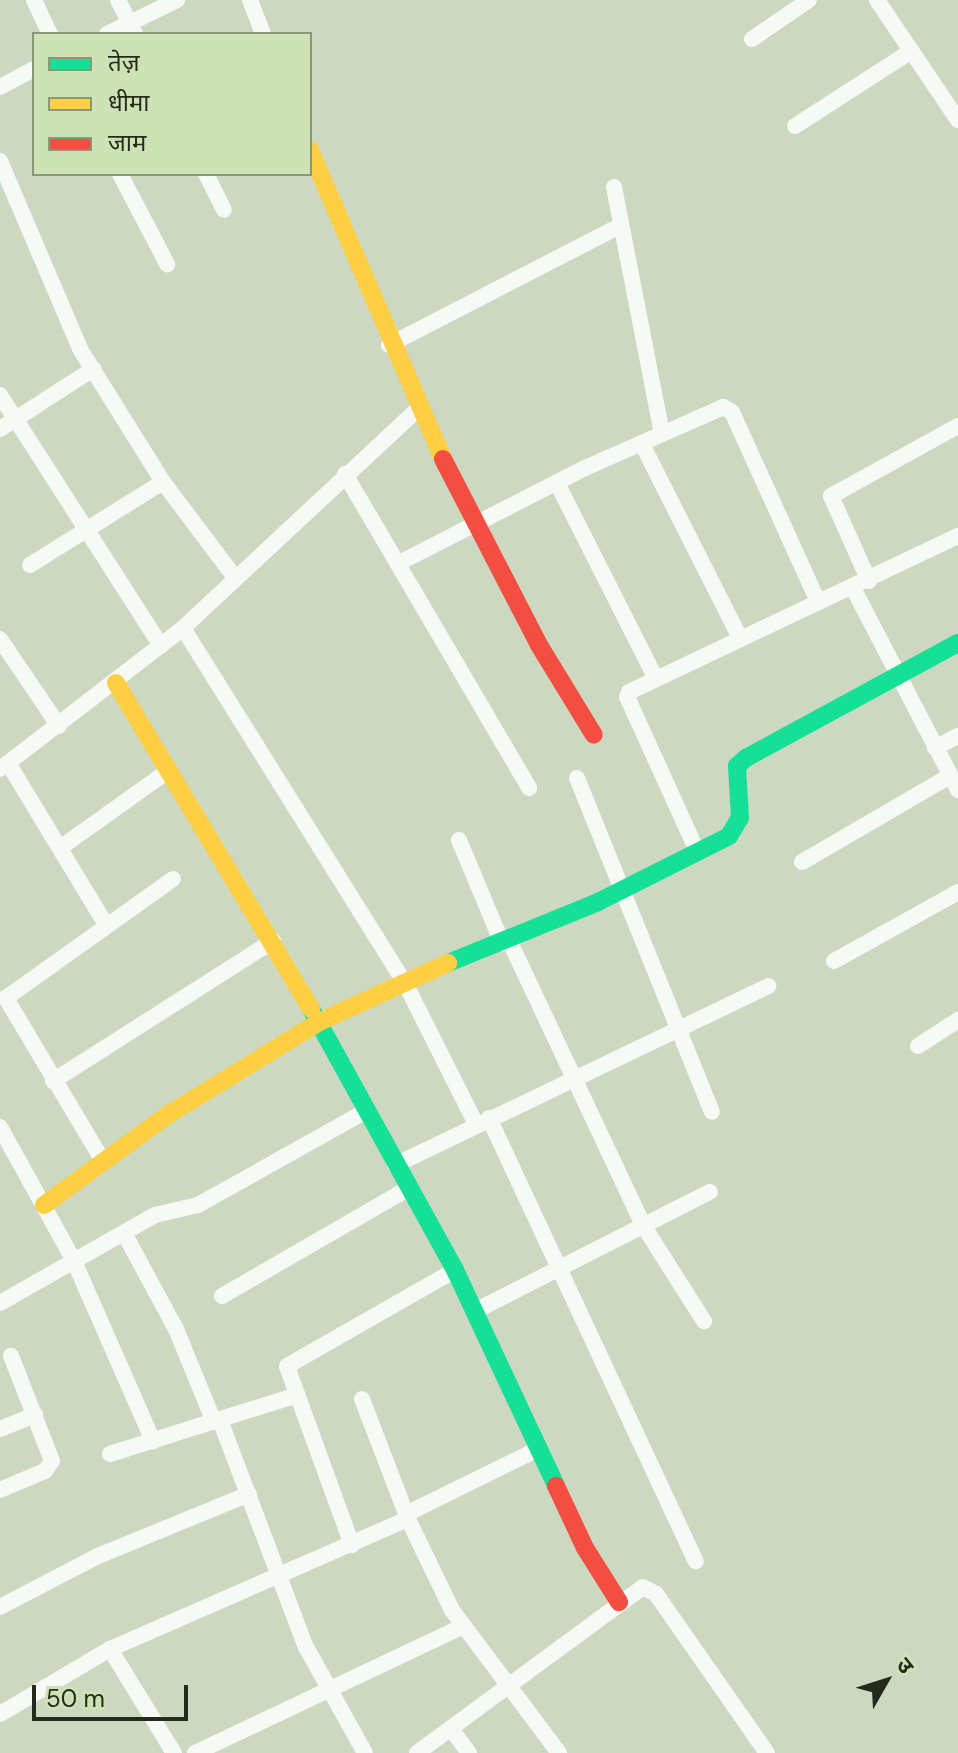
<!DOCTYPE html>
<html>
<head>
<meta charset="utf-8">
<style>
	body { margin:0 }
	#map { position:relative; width:958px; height:1753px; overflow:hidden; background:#ccd8c0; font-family:"DM Sans","Noto Sans Devanagari",sans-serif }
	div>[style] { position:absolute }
	.street>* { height:16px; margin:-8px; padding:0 8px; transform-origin:8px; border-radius:8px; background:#f7f9f6 }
	.fast>* { height:18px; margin:-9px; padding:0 9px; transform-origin:9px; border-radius:9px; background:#16e098 }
	.slow>* { height:18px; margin:-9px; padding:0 9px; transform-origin:9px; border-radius:9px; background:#ffcf43 }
	.jam>* { height:18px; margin:-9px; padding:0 9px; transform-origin:9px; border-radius:9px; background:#f24e42 }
	span { translate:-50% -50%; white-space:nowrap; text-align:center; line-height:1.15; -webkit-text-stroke:8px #cde2b5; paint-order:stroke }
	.legend { position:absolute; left:32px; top:32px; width:280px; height:144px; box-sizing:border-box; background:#cde2b5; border:2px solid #899977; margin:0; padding:10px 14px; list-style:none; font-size:24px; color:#242b1a }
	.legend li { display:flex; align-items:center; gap:16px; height:40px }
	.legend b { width:40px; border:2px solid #899977 }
	.north { position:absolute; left:846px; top:1641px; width:80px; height:80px; -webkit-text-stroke:6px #cde2b5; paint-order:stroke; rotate:51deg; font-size:22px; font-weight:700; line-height:32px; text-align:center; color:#242b1a }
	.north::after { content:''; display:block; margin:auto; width:28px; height:36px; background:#242b1a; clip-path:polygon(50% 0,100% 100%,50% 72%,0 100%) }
	.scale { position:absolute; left:32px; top:1685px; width:156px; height:36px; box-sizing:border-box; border:4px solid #242b1a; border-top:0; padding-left:10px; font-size:24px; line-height:28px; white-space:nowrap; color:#242b1a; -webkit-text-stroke:6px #cde2b5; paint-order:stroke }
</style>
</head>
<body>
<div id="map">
	<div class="street">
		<div style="left:34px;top:0;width:38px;rotate:65deg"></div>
		<div style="left:118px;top:0;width:38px;rotate:63deg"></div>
		<div style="left:250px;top:0;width:36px;rotate:69deg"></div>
		<div style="left:877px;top:0;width:145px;rotate:56deg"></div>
		<div style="left:107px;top:34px;width:78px;rotate:-25.9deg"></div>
		<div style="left:752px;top:39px;width:69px;rotate:-34.4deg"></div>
		<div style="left:0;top:87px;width:38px;rotate:-28deg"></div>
		<div style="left:795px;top:126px;width:137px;rotate:-32.8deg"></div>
		<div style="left:0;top:161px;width:204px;rotate:66.9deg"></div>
		<div style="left:80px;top:349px;width:157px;rotate:58deg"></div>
		<div style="left:163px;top:482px;width:121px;rotate:53deg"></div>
		<div style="left:120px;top:174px;width:102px;rotate:62.4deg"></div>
		<div style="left:206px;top:174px;width:40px;rotate:63.4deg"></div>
		<div style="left:614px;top:187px;width:252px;rotate:79deg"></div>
		<div style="left:389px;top:345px;width:261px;rotate:-27.3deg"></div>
		<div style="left:0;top:395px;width:298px;rotate:57.3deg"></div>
		<div style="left:0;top:429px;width:111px;rotate:-32.8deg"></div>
		<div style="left:642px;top:444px;width:217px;rotate:63.2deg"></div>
		<div style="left:345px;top:474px;width:364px;rotate:59.6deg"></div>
		<div style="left:557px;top:483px;width:217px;rotate:63.2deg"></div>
		<div style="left:399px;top:563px;width:209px;rotate:-27.1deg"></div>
		<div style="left:585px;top:468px;width:151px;rotate:-23.8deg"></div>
		<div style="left:723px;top:407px;width:10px;rotate:29deg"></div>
		<div style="left:732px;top:412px;width:209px;rotate:65.6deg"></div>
		<div style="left:30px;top:565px;width:157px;rotate:-32deg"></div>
		<div style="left:869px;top:581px;width:93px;rotate:-114.1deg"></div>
		<div style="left:831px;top:496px;width:145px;rotate:-28.9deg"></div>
		<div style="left:853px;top:588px;width:228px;rotate:62.5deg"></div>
		<div style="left:183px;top:628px;width:416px;rotate:58deg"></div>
		<div style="left:404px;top:981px;width:160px;rotate:63.3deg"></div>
		<div style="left:0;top:639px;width:105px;rotate:55.9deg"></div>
		<div style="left:935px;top:748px;width:26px;rotate:-28deg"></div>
		<div style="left:8px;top:763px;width:189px;rotate:58.8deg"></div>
		<div style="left:0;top:769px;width:231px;rotate:-37.6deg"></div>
		<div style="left:183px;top:628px;width:321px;rotate:-43deg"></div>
		<div style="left:577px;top:778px;width:360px;rotate:68deg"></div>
		<div style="left:459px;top:840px;width:112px;rotate:67.3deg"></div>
		<div style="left:60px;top:848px;width:133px;rotate:-35.5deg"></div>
		<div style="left:697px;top:851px;width:169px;rotate:-114.4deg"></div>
		<div style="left:627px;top:697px;width:5px;rotate:-68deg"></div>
		<div style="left:629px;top:692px;width:364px;rotate:-25.4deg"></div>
		<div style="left:802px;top:862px;width:171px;rotate:-30.2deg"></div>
		<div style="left:509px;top:940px;width:315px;rotate:64.8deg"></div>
		<div style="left:643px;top:1225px;width:114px;rotate:57.6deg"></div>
		<div style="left:834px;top:961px;width:142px;rotate:-29.1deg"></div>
		<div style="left:918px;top:1046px;width:48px;rotate:-33deg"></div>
		<div style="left:53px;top:1081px;width:261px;rotate:-32.5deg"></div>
		<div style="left:489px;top:1118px;width:489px;rotate:65deg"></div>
		<div style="left:0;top:1127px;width:153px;rotate:61.1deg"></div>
		<div style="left:74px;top:1261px;width:197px;rotate:66.3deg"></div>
		<div style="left:103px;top:1161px;width:190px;rotate:-120.8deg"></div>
		<div style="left:6px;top:998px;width:205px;rotate:-35.5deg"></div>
		<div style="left:395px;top:1165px;width:414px;rotate:-25.6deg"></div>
		<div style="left:124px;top:1233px;width:109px;rotate:61.6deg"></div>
		<div style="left:176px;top:1329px;width:100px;rotate:67.8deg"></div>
		<div style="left:222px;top:1296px;width:216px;rotate:-30deg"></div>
		<div style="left:0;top:1303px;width:178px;rotate:-29.6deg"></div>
		<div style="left:155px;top:1215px;width:44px;rotate:-13.1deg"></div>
		<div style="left:198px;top:1205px;width:193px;rotate:-29.2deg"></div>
		<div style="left:477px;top:1310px;width:261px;rotate:-26.9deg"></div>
		<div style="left:362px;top:1399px;width:129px;rotate:69deg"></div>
		<div style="left:408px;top:1519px;width:101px;rotate:64.2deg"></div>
		<div style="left:452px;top:1610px;width:179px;rotate:53.2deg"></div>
		<div style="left:220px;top:1420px;width:243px;rotate:69.3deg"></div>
		<div style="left:306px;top:1647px;width:121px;rotate:60.9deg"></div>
		<div style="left:0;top:1429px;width:38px;rotate:-22deg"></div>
		<div style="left:110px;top:1454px;width:196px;rotate:-17.5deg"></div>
		<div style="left:0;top:1490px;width:49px;rotate:-22.9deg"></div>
		<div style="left:45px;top:1471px;width:12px;rotate:-55deg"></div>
		<div style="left:52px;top:1461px;width:113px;rotate:-111.3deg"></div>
		<div style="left:406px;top:1514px;width:147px;rotate:-26.2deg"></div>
		<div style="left:352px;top:1545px;width:190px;rotate:-110deg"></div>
		<div style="left:287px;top:1366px;width:193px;rotate:-29.7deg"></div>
		<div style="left:0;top:1607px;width:110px;rotate:-27.5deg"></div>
		<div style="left:98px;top:1556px;width:163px;rotate:-22.3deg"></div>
		<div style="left:110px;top:1649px;width:122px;rotate:58.4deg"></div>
		<div style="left:0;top:1714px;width:128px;rotate:-30.6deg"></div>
		<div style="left:110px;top:1649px;width:325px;rotate:-23.6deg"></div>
		<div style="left:451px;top:1729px;width:30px;rotate:53deg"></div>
		<div style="left:195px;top:1753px;width:297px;rotate:-25.3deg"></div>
		<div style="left:417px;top:1753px;width:280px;rotate:-36.3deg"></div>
		<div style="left:643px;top:1587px;width:15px;rotate:28deg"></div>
		<div style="left:656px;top:1594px;width:194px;rotate:55.1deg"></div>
	</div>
	<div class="fast">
		<div style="left:448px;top:963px;width:162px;rotate:-22.1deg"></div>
		<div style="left:598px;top:902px;width:147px;rotate:-26.7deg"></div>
		<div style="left:729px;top:836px;width:21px;rotate:-59deg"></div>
		<div style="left:740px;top:818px;width:52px;rotate:-93.3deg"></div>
		<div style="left:737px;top:766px;width:12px;rotate:-42deg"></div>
		<div style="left:746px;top:758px;width:241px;rotate:-28.5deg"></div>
		<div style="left:311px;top:1009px;width:298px;rotate:61.1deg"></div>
		<div style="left:455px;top:1270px;width:238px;rotate:64.9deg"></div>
	</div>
	<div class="slow">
		<div style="left:310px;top:150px;width:336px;rotate:66.7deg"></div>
		<div style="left:116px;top:683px;width:380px;rotate:59.1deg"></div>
		<div style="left:44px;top:1205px;width:155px;rotate:-36.1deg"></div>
		<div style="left:169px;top:1114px;width:176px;rotate:-31.5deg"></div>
		<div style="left:319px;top:1022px;width:142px;rotate:-24.6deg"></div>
	</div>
	<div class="jam">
		<div style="left:443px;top:459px;width:209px;rotate:62.7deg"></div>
		<div style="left:539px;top:645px;width:105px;rotate:58.6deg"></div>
		<div style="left:556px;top:1486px;width:68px;rotate:64.9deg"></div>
		<div style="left:585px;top:1548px;width:64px;rotate:57.8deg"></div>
	</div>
	<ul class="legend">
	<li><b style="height:10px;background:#16e098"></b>तेज़</li>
	<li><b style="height:10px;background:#ffcf43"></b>धीमा</li>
	<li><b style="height:10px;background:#f24e42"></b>जाम</li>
	</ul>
	<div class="north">उ</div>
	<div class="scale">50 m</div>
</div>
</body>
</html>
